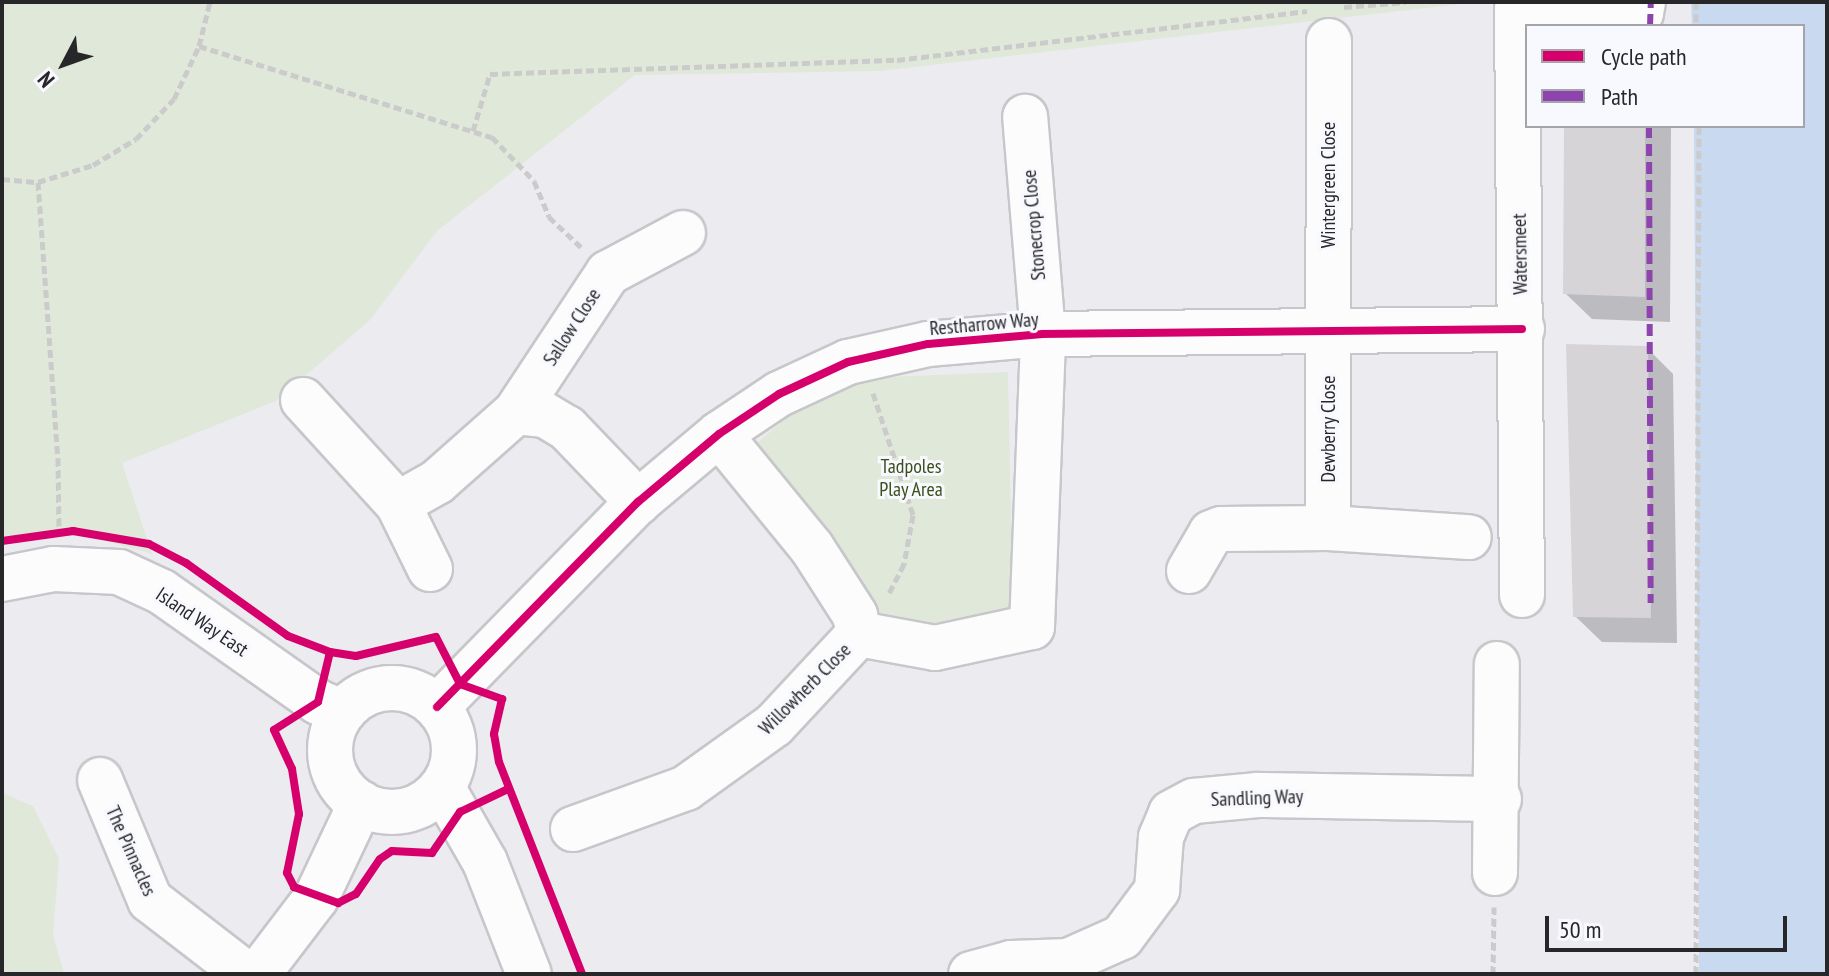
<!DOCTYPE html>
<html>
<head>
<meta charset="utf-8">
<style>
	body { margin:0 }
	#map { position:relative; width:1829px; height:976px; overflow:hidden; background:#ececf0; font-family:"PT Sans Narrow",sans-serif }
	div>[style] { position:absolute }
	.green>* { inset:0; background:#e0e8da }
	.water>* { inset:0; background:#c9d9f0 }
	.shadow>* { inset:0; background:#0003 }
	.building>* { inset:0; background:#d6d4d7 }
	.path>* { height:5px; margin-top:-2.5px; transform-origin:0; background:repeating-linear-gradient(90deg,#cbcbcb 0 8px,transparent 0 12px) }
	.roads { filter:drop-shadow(2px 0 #c7c7cb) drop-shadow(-2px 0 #c7c7cb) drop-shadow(0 2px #c7c7cb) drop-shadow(0 -2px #c7c7cb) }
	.minor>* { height:44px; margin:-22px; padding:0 22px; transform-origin:22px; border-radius:22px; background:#fcfcfd }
	.minor>.ring { margin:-22px; padding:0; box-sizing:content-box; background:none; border:44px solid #fcfcfd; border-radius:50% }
	.quiet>* { height:6px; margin-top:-3px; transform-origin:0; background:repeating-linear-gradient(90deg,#8e44ad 0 12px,transparent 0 18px) }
	.cycleway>* { height:8px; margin:-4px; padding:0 4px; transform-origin:4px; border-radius:4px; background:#d6006c }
	span { translate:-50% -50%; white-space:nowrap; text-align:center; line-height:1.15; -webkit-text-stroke:6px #f8f9fe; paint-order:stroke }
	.street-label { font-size:20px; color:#272729 }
	.park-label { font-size:20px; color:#3c4f1b }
	.frame { position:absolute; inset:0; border:4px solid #272729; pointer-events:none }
	.legend { position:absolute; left:1525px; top:24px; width:280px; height:104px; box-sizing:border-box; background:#f8f9fe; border:2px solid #a4a5a9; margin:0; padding:10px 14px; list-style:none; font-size:24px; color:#272729 }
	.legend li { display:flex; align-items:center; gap:16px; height:40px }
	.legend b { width:40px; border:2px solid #a4a5a9 }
	.north { position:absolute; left:24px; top:24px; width:80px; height:80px; -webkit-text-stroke:6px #f8f9fe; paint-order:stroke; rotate:229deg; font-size:22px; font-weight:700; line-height:32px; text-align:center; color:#272729 }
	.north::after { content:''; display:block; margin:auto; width:28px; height:36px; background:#272729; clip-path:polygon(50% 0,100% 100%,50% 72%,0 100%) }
	.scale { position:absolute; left:1545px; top:916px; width:242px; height:36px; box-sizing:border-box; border:4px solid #272729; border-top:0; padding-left:10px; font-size:24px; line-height:28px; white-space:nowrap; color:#272729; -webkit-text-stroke:6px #f8f9fe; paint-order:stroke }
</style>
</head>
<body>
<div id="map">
	<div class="green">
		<div style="clip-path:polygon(2px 2px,1478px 2px,880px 71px,635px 75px,437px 231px,370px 320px,276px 401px,122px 463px,152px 554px,88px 536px,2px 536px)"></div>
		<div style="clip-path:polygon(1008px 372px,1013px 613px,936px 638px,869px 611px,753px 446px,795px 411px,862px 378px)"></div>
		<div style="clip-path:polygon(2px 793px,33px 806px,59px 859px,53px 934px,64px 974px,2px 974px)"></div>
	</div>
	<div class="water">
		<div style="clip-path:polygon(1691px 2px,1827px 2px,1827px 974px,1699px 974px,1694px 126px,1803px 126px,1803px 26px,1692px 26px)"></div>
	</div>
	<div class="shadow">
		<div style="clip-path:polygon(1566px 126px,1671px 126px,1670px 322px,1592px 319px,1565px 293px)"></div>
		<div style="clip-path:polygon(1647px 348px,1673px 374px,1677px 643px,1602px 642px,1575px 616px)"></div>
	</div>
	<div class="building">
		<div style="clip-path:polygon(1564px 126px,1645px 126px,1645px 297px,1563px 294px)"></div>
		<div style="clip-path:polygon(1566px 344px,1648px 346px,1651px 618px,1573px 617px)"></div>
	</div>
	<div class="path">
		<div style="left:1696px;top:2px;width:24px;rotate:90deg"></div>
		<div style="left:1344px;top:7px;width:62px;rotate:-4.6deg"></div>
		<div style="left:199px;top:46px;width:307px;rotate:17.3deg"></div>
		<div style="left:492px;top:137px;width:61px;rotate:46.3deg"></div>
		<div style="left:534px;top:181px;width:39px;rotate:67deg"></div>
		<div style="left:549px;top:217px;width:44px;rotate:43.2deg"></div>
		<div style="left:473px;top:131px;width:59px;rotate:-73.4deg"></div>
		<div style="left:490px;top:74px;width:407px;rotate:-2deg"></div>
		<div style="left:897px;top:60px;width:413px;rotate:-6.8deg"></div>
		<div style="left:2px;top:179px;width:36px;rotate:5deg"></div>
		<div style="left:38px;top:182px;width:58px;rotate:-17.2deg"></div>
		<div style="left:93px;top:165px;width:50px;rotate:-31.2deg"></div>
		<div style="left:136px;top:139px;width:55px;rotate:-46.5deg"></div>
		<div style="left:174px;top:99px;width:59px;rotate:-64.7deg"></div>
		<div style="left:199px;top:46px;width:45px;rotate:-76deg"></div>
		<div style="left:38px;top:182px;width:277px;rotate:85.9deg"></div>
		<div style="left:58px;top:458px;width:74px;rotate:89.2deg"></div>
		<div style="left:873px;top:393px;width:128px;rotate:71.8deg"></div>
		<div style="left:913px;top:515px;width:50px;rotate:100.4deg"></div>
		<div style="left:904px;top:564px;width:35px;rotate:117deg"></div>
		<div style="left:1493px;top:974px;width:67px;rotate:-89.1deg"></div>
		<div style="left:1696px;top:974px;width:848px;rotate:-89.8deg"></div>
	</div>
	<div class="roads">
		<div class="minor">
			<div style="left:303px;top:400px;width:141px;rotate:47.6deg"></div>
			<div style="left:516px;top:412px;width:29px;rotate:6deg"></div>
			<div style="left:545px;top:415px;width:26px;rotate:31deg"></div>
			<div style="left:567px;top:428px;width:103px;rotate:46.2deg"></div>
			<div style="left:1328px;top:528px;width:487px;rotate:-89.9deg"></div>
			<div style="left:430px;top:569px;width:72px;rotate:-116.2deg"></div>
			<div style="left:398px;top:504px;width:45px;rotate:-29.4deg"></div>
			<div style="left:437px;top:482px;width:106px;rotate:-41.5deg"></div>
			<div style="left:516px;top:412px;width:167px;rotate:-56.5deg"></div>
			<div style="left:608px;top:273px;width:85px;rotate:-28.1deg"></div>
			<div style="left:1189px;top:571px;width:44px;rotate:-59.9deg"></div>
			<div style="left:1211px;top:533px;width:11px;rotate:-22deg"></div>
			<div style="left:1221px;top:529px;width:107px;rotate:-0.5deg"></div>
			<div style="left:1328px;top:528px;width:141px;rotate:3.7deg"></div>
			<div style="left:2px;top:579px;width:53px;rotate:-10.9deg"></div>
			<div style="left:54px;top:569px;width:65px;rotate:2.6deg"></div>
			<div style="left:119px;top:572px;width:47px;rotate:24.9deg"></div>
			<div style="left:162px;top:592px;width:191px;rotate:35.2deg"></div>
			<div style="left:318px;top:702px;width:26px;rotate:23deg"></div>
			<div style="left:1522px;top:595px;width:586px;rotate:-90.49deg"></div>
			<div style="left:1517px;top:9px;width:124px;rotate:1.8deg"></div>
			<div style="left:1641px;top:13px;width:11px;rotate:-80deg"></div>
			<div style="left:859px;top:634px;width:77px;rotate:10.4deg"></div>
			<div style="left:935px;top:648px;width:99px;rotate:-12.2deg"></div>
			<div style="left:1032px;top:627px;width:293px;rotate:-87.8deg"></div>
			<div style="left:1043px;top:334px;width:218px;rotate:-94.7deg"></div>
			<div class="ring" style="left:330px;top:688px;width:80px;height:80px"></div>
			<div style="left:437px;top:707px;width:287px;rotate:-45.6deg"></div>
			<div style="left:638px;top:502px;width:106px;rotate:-40deg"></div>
			<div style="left:719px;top:434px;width:72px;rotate:-33.7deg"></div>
			<div style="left:779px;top:394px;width:76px;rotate:-24.9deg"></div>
			<div style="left:848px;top:362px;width:82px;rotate:-12.7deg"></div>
			<div style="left:928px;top:344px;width:115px;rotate:-5deg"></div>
			<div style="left:1043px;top:334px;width:479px;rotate:-0.6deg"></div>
			<div style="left:100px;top:780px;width:130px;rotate:67.4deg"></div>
			<div style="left:150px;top:900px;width:121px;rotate:37.6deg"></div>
			<div style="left:442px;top:787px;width:86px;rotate:60.2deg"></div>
			<div style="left:485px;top:862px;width:120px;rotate:68.6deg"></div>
			<div style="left:573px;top:829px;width:120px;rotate:-19.9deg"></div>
			<div style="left:686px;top:788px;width:108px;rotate:-35.6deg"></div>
			<div style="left:774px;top:725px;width:125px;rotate:-47deg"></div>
			<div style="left:859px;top:634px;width:19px;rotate:-102deg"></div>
			<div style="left:855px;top:615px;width:80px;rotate:-122.7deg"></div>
			<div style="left:812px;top:548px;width:147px;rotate:-129.2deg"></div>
			<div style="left:1495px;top:873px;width:209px;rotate:-89.5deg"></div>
			<div style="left:258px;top:974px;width:96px;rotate:-52.7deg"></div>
			<div style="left:316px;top:898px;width:105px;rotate:-64.7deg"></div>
			<div style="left:971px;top:974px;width:41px;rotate:-15.4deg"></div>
			<div style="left:1011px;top:963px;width:57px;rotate:-2deg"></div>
			<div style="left:1068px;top:961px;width:59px;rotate:-24deg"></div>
			<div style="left:1122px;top:937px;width:59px;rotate:-53.3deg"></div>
			<div style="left:1157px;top:890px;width:53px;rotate:-85.7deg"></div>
			<div style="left:1161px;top:837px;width:26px;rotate:-67deg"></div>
			<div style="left:1171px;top:813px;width:26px;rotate:-28deg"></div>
			<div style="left:1194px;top:801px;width:64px;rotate:-5.4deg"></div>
			<div style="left:1258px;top:795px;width:241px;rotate:1deg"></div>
		</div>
	</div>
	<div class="quiet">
		<div style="left:1650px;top:26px;width:24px;rotate:-88deg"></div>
		<div style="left:1649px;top:126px;width:477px;rotate:89.8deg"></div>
	</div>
	<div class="cycleway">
		<div style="left:2px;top:541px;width:72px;rotate:-8deg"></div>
		<div style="left:73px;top:531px;width:77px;rotate:9.7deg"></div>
		<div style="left:149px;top:544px;width:42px;rotate:27.2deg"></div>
		<div style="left:186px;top:563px;width:125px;rotate:35.6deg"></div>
		<div style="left:288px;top:636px;width:45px;rotate:20.9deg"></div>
		<div style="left:330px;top:652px;width:26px;rotate:9deg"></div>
		<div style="left:356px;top:656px;width:82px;rotate:-13.4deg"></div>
		<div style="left:436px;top:637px;width:53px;rotate:62.9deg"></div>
		<div style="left:460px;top:684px;width:45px;rotate:19.7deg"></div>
		<div style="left:502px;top:699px;width:36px;rotate:103deg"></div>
		<div style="left:494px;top:734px;width:28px;rotate:80deg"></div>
		<div style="left:499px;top:762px;width:228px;rotate:68.6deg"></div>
		<div style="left:330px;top:652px;width:51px;rotate:103.5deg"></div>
		<div style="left:318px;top:702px;width:52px;rotate:147.5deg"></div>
		<div style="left:274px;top:730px;width:43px;rotate:65.2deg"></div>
		<div style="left:292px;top:769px;width:46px;rotate:81.2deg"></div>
		<div style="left:299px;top:814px;width:60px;rotate:101.5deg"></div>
		<div style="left:287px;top:873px;width:16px;rotate:63deg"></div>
		<div style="left:294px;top:887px;width:47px;rotate:20deg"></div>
		<div style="left:338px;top:903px;width:20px;rotate:-27deg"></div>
		<div style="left:356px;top:894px;width:42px;rotate:-55.6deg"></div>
		<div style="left:380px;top:859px;width:14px;rotate:-34deg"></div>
		<div style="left:392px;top:851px;width:40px;rotate:2.9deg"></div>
		<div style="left:432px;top:853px;width:50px;rotate:-55.7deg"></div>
		<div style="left:460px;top:812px;width:53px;rotate:-25.6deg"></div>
		<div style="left:437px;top:707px;width:287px;rotate:-45.6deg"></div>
		<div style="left:638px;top:502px;width:106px;rotate:-40deg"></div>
		<div style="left:719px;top:434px;width:72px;rotate:-33.7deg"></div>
		<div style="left:779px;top:394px;width:76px;rotate:-24.9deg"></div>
		<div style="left:848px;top:362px;width:82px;rotate:-12.7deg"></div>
		<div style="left:928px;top:344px;width:115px;rotate:-5deg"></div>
		<div style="left:1043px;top:334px;width:479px;rotate:-0.6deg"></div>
	</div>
	<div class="street-label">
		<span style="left:1328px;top:185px;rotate:-90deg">Wintergreen Close</span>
		<span style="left:1034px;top:225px;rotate:-95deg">Stonecrop Close</span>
		<span style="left:1520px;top:254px;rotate:-91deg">Watersmeet</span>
		<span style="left:984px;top:324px;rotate:-5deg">Restharrow Way</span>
		<span style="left:572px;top:327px;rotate:-57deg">Sallow Close</span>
		<span style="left:1328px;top:429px;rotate:-90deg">Dewberry Close</span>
		<span style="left:202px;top:622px;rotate:34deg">Island Way East</span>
		<span style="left:805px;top:689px;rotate:-45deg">Willowherb Close</span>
		<span style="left:1257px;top:798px;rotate:-2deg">Sandling Way</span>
		<span style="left:131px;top:851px;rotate:66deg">The Pinnacles</span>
	</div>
	<div class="park-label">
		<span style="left:911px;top:478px">Tadpoles<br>Play Area</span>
	</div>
	<div class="frame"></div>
	<ul class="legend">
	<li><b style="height:10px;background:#d6006c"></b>Cycle path</li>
	<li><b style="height:10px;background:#8e44ad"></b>Path</li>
	</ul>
	<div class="north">N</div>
	<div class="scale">50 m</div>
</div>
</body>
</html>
